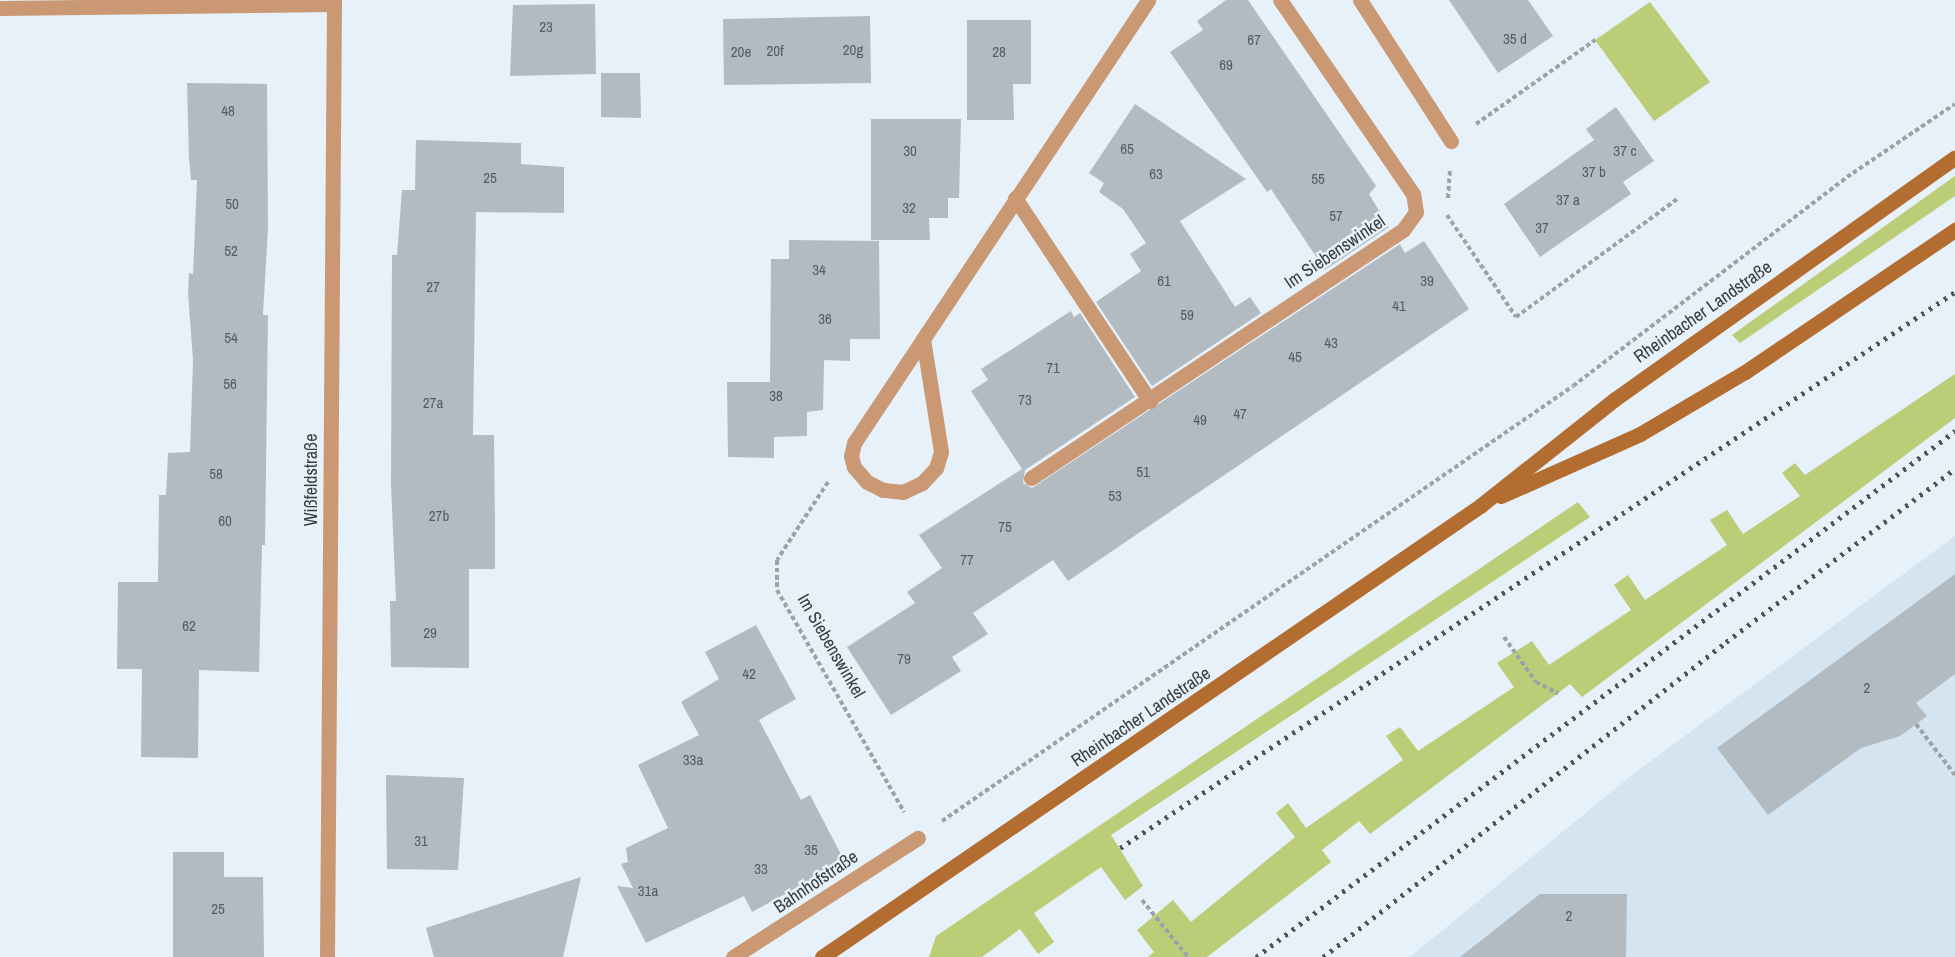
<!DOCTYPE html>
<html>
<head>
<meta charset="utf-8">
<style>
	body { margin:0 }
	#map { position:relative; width:1955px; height:957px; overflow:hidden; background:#e7f1f9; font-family:"Archivo Narrow",sans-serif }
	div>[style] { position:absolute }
	.built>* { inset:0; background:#d5e4f1 }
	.green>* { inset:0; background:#bccd77 }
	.building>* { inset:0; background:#b2bbc2 }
	.path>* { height:4px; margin-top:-2px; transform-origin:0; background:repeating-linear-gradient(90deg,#9ba2a8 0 4.5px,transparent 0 7.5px) }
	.service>* { height:15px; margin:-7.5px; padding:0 7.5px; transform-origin:7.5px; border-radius:7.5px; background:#ca9974 }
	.minor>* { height:15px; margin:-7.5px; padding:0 7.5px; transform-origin:7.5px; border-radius:7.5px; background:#ca9974 }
	.secondary>* { height:15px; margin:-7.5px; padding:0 7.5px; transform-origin:7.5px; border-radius:7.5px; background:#b46d30 }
	.rail>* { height:4.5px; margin-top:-2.25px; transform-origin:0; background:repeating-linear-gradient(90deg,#505559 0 3px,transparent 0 9px) }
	span { translate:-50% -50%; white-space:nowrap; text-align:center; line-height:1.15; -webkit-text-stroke:5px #e7f1f9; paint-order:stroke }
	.number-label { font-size:15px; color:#575c60 }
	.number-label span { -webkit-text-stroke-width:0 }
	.street-label { font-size:18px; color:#393d40 }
</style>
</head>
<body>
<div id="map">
	<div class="built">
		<div style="clip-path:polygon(1955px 536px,1955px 957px,1410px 957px,1632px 775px)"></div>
	</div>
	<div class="green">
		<div style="clip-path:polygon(1650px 2px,1710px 82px,1654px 121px,1595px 40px)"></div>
		<div style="clip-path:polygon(1955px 176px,1955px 196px,1740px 343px,1732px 335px)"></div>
		<div style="clip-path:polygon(1955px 374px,1955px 418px,1582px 697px,1570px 684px,1370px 834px,1359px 821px,1322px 850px,1331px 862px,1207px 957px,1148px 957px,1154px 952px,1137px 930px,1173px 900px,1191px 922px,1295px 837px,1276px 813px,1288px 803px,1306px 828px,1403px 760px,1386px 736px,1400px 727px,1418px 751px,1514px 687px,1497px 663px,1532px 641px,1549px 665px,1631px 610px,1614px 585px,1628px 575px,1645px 600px,1727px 545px,1710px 520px,1727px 510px,1743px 534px,1800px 496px,1782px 473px,1795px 463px,1805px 475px)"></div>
		<div style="clip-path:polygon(1578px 502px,1590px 517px,1111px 835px,1143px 886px,1125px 900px,1101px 867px,1034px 913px,1054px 942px,1038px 954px,1020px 929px,982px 957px,929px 957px,936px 936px)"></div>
	</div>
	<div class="building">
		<div style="clip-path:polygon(1226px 0,1248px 0,1376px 186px,1369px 194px,1389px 227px,1325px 270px,1271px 189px,1267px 192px,1170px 52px,1203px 30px,1197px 21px)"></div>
		<div style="clip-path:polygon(1449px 0,1528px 0,1553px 36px,1498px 73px)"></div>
		<div style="clip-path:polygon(595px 4px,596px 74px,510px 76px,513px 5px)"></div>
		<div style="clip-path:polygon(870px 16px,871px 83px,724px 85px,723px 19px)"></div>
		<div style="clip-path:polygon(967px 20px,1031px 20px,1031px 84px,1013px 84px,1014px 120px,967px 120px)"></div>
		<div style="clip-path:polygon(601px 73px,640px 73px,641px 118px,601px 117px)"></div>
		<div style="clip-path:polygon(187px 83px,267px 84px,268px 228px,263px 315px,268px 315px,265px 545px,262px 545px,259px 672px,199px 670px,198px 758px,141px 757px,142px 669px,117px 669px,118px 582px,158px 582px,159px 495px,166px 495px,168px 453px,190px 452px,193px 360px,188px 293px,189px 273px,193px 274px,197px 180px,191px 180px,189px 159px)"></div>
		<div style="clip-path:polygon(1135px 104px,1246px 179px,1180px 221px,1235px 307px,1250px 297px,1261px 313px,1152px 386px,1096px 302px,1141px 271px,1130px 254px,1146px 243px,1123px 209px,1099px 192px,1104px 183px,1089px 173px)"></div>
		<div style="clip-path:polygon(1616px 107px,1654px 161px,1623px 182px,1631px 194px,1540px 257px,1504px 204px,1594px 140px,1586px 129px)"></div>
		<div style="clip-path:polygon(871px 119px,961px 119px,959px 198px,948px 198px,948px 218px,929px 218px,930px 240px,871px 240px)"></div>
		<div style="clip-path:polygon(416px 140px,521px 143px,521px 164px,564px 167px,564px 213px,476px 212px,473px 435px,494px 435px,495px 529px,495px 569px,469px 569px,469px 668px,391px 667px,390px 601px,396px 601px,391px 485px,392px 255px,397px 255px,402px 190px,415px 190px)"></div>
		<div style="clip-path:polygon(789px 240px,879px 241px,880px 339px,850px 339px,850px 361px,824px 360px,823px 410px,807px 412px,807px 436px,774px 437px,774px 458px,728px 457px,727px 382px,770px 382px,771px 259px,789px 259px)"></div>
		<div style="clip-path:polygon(1424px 241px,1469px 309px,1068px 581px,1053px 560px,973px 613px,988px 634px,952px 657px,961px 671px,891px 715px,847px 647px,915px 603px,907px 592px,942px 568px,919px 535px,1022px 469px,971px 391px,988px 380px,981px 369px,1071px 311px,1074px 317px,1080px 313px,1135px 397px,1025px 470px,1023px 483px,1032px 488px,1400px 244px,1405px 253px)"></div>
		<div style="clip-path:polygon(1955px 574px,1955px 674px,1916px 703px,1927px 716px,1900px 736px,1861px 748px,1768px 815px,1717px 748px)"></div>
		<div style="clip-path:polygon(756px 625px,796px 699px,759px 720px,801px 800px,810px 795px,845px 862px,752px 912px,744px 896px,646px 943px,617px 886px,633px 888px,621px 864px,628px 862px,626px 848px,668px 828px,638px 765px,699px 735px,681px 702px,719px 679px,705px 652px)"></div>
		<div style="clip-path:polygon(386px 775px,464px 778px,458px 870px,387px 869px)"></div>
		<div style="clip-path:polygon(173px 852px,224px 852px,224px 877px,263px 877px,264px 957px,173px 957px)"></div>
		<div style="clip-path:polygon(581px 877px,563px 957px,434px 957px,426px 928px)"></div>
		<div style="clip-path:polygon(1540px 894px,1627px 894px,1626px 957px,1460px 957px)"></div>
	</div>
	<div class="path">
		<div style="left:1476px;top:124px;width:146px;rotate:-35.2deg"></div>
		<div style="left:1448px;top:198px;width:28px;rotate:-86deg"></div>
		<div style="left:1447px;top:215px;width:123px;rotate:55.9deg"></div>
		<div style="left:1516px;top:317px;width:200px;rotate:-36.2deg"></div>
		<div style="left:828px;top:482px;width:93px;rotate:123.2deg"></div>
		<div style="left:777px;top:560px;width:30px;rotate:90deg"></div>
		<div style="left:777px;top:590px;width:256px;rotate:60.2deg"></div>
		<div style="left:1504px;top:637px;width:55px;rotate:54.6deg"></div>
		<div style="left:1536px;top:682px;width:25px;rotate:27deg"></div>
		<div style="left:1916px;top:724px;width:64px;rotate:52.6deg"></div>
		<div style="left:942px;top:821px;width:766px;rotate:-34.58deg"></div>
		<div style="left:1573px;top:386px;width:352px;rotate:-37.3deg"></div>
		<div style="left:1853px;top:173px;width:123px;rotate:-34.1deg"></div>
		<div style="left:1142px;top:900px;width:73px;rotate:51.1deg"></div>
	</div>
	<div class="service">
		<div style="left:1360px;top:0;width:168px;rotate:57.2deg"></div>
		<div style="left:1015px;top:198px;width:244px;rotate:56.4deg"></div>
		<div style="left:1031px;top:478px;width:447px;rotate:-33.7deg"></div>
		<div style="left:1403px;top:230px;width:22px;rotate:-54deg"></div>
		<div style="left:1416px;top:212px;width:18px;rotate:-99deg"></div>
		<div style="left:1413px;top:194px;width:235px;rotate:-124.4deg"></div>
		<div style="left:733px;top:957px;width:220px;rotate:-32.8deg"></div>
	</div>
	<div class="minor">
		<div style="left:0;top:8px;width:334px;rotate:-0.7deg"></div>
		<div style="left:923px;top:339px;width:407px;rotate:-56.4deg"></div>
		<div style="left:923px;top:339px;width:114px;rotate:80.9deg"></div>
		<div style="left:941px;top:452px;width:17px;rotate:107deg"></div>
		<div style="left:936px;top:468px;width:21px;rotate:133deg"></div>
		<div style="left:922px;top:483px;width:21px;rotate:155deg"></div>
		<div style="left:903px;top:492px;width:20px;rotate:-174deg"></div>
		<div style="left:883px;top:490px;width:18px;rotate:-153deg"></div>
		<div style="left:867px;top:482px;width:20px;rotate:-131deg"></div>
		<div style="left:854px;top:467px;width:11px;rotate:-105deg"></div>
		<div style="left:851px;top:456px;width:13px;rotate:-77deg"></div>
		<div style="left:854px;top:443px;width:125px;rotate:-56.4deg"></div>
		<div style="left:327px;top:957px;width:957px;rotate:-89.58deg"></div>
	</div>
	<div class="secondary">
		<div style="left:1501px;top:496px;width:152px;rotate:-24deg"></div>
		<div style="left:1640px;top:434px;width:122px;rotate:-30.6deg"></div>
		<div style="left:1745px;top:372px;width:254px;rotate:-34.1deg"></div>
		<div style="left:822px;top:957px;width:798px;rotate:-34.43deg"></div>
		<div style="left:1480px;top:506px;width:172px;rotate:-38.4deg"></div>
		<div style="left:1615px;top:399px;width:417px;rotate:-35.4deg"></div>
	</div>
	<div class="rail">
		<div style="left:1120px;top:848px;width:1003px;rotate:-33.66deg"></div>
		<div style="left:1256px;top:957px;width:875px;rotate:-36.96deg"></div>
		<div style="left:1323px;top:957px;width:512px;rotate:-38.01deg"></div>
		<div style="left:1726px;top:642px;width:287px;rotate:-37.1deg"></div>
	</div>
	<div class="number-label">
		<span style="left:546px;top:27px">23</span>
		<span style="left:1515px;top:39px">35 d</span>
		<span style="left:1254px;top:40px">67</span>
		<span style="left:853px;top:50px">20g</span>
		<span style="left:775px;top:51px">20f</span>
		<span style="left:741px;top:52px">20e</span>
		<span style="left:999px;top:52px">28</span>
		<span style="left:1226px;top:65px">69</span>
		<span style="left:228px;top:111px">48</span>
		<span style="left:1127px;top:149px">65</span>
		<span style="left:910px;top:151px">30</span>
		<span style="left:1625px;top:151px">37 c</span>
		<span style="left:1594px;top:172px">37 b</span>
		<span style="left:1156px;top:174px">63</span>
		<span style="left:490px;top:178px">25</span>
		<span style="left:1318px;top:179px">55</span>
		<span style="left:1568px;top:200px">37 a</span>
		<span style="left:232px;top:204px">50</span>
		<span style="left:909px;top:208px">32</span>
		<span style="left:1336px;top:216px">57</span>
		<span style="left:1542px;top:228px">37</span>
		<span style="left:231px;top:251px">52</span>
		<span style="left:819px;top:270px">34</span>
		<span style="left:1164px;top:281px">61</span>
		<span style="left:1427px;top:281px">39</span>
		<span style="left:433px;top:287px">27</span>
		<span style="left:1399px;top:306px">41</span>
		<span style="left:1187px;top:315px">59</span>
		<span style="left:825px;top:319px">36</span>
		<span style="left:231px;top:338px">54</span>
		<span style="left:1331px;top:343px">43</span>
		<span style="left:1295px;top:357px">45</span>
		<span style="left:1053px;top:368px">71</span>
		<span style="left:230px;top:384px">56</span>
		<span style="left:776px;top:396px">38</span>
		<span style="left:1025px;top:400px">73</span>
		<span style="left:433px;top:403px">27a</span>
		<span style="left:1240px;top:414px">47</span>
		<span style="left:1200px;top:420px">49</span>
		<span style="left:1143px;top:472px">51</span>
		<span style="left:216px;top:474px">58</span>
		<span style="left:1115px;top:496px">53</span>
		<span style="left:439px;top:516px">27b</span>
		<span style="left:225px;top:521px">60</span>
		<span style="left:1005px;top:527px">75</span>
		<span style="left:967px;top:560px">77</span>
		<span style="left:189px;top:626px">62</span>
		<span style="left:430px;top:633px">29</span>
		<span style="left:904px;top:659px">79</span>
		<span style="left:749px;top:674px">42</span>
		<span style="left:1867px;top:688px">2</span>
		<span style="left:693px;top:760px">33a</span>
		<span style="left:421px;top:841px">31</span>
		<span style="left:811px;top:850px">35</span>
		<span style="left:761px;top:869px">33</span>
		<span style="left:648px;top:891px">31a</span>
		<span style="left:218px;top:909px">25</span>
		<span style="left:1569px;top:916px">2</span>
	</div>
	<div class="street-label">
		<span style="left:1335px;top:252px;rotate:-34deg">Im Siebenswinkel</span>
		<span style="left:1703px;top:312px;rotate:-35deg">Rheinbacher Landstraße</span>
		<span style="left:311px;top:480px;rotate:-90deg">Wißfeldstraße</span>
		<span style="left:831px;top:646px;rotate:60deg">Im Siebenswinkel</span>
		<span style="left:1141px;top:717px;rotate:-34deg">Rheinbacher Landstraße</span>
		<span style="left:816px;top:882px;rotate:-34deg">Bahnhofstraße</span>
	</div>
</div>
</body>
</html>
